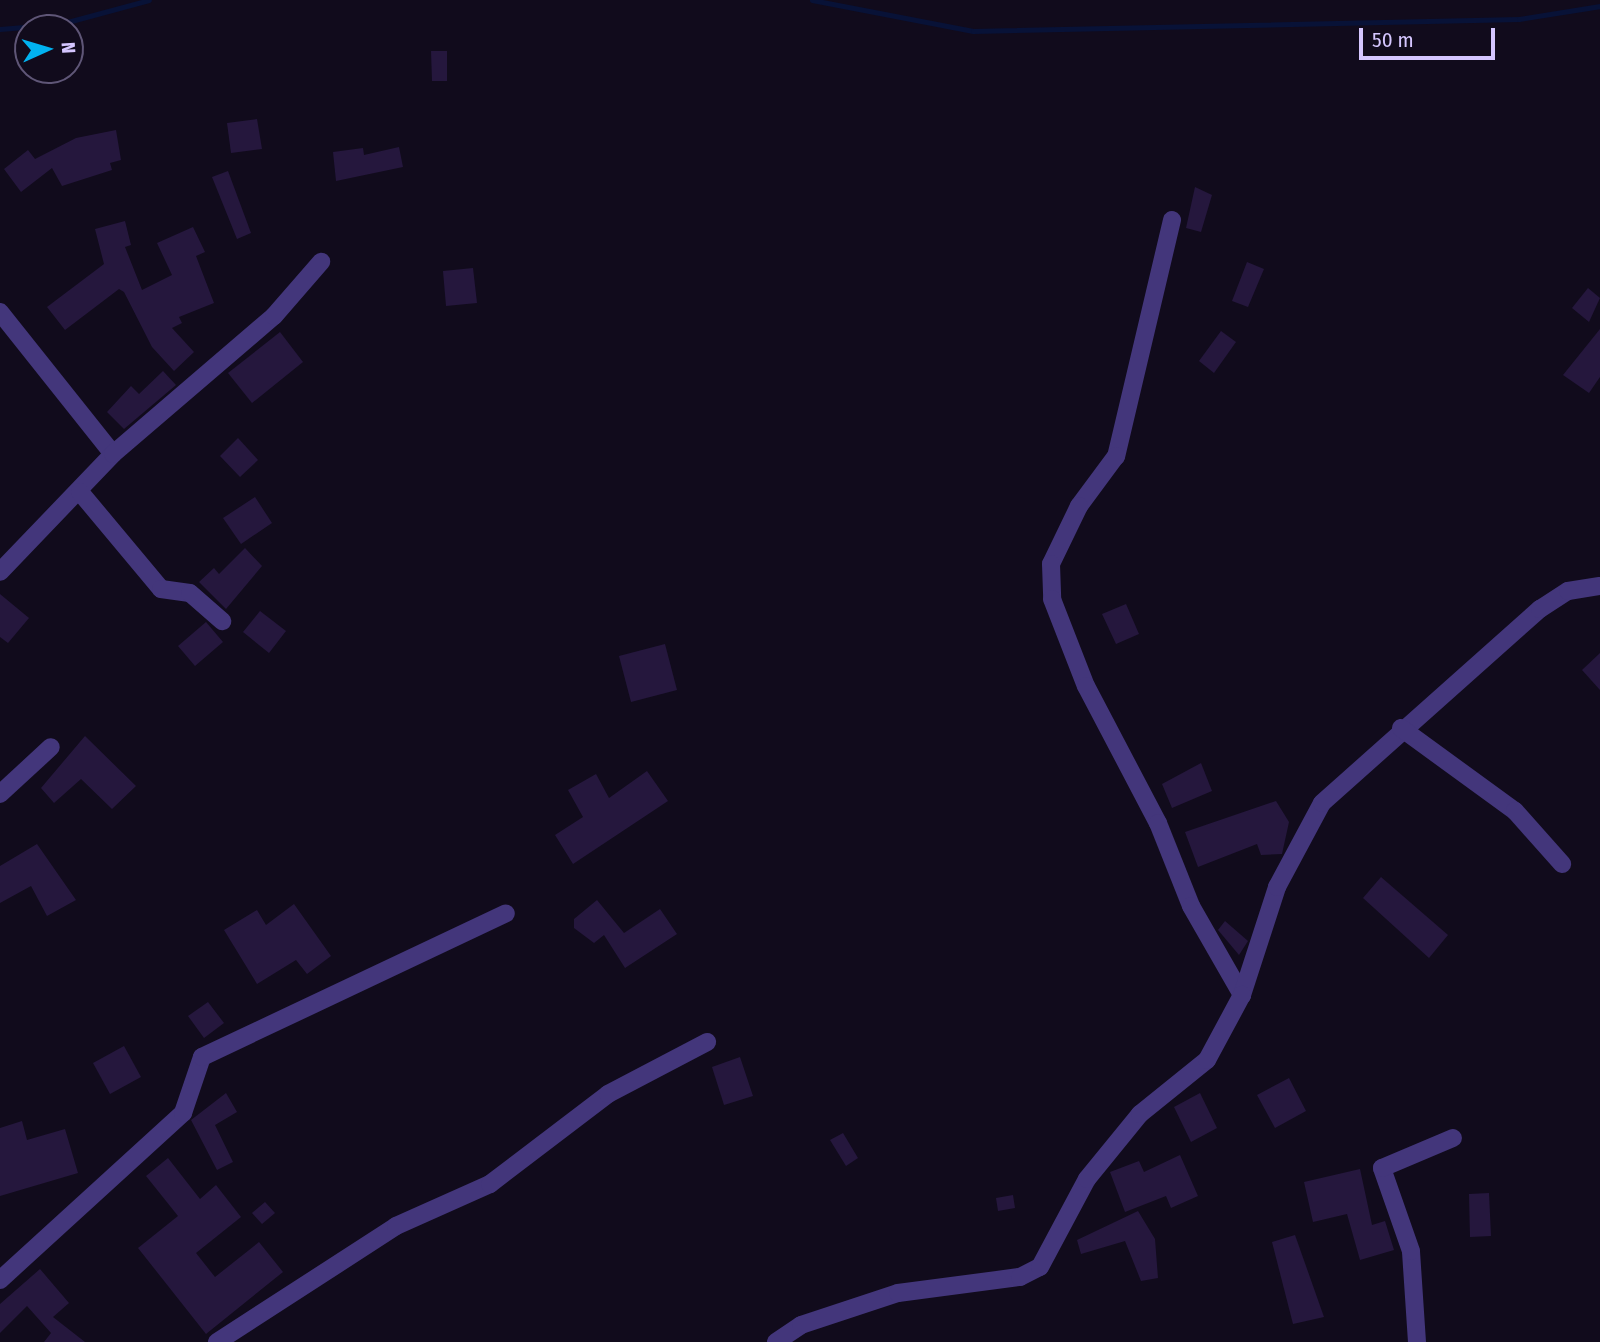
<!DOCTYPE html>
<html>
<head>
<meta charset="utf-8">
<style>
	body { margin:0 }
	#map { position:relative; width:1600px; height:1342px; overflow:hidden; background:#110b1c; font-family:"Fira Sans Condensed",sans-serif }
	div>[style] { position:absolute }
	.stream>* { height:5px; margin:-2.5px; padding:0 2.5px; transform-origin:2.5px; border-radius:2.5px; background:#081237 }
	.building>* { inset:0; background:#25173d }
	.minor>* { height:18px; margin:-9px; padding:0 9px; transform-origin:9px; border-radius:9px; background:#43367b }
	span { translate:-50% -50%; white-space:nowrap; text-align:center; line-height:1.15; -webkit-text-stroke:5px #110b1c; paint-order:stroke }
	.north { position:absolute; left:14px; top:14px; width:70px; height:70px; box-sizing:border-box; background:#110b1c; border:2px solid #5f5677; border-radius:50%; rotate:86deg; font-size:19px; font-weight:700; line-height:28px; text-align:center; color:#d5c6ff }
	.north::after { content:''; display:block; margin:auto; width:24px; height:32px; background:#01b2f0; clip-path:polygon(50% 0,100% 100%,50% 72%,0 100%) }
	.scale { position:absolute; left:1359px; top:28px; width:136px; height:32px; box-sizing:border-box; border:4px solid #d5c6ff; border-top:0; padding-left:9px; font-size:21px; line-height:24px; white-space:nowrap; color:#d5c6ff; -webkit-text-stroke:5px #110b1c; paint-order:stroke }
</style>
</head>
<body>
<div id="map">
	<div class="stream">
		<div style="left:812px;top:0;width:164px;rotate:10.9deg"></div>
		<div style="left:973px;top:31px;width:546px;rotate:-1.26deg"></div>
		<div style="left:1519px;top:19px;width:82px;rotate:-9.1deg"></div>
		<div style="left:0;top:29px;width:60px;rotate:-4.8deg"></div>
		<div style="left:60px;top:24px;width:92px;rotate:-15.1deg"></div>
	</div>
	<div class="building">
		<div style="clip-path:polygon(431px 51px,447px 51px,447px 81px,432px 81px)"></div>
		<div style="clip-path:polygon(257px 119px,262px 149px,231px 153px,227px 123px)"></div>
		<div style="clip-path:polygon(116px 130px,121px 160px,110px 163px,112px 170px,62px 186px,52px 168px,21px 192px,4px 169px,28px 150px,35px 159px,76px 138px)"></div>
		<div style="clip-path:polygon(399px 147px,403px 167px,336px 181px,333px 152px,363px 148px,364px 155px)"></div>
		<div style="clip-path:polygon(228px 171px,251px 233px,237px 239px,212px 177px)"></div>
		<div style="clip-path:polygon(1195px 187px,1212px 195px,1201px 232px,1186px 228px)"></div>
		<div style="clip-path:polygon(125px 221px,131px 245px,125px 247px,142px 290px,172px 275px,157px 243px,193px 227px,205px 252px,196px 256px,214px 303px,179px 317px,182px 323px,172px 328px,194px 352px,174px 371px,152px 347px,124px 292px,119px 289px,65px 330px,47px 307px,104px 264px,95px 229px)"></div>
		<div style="clip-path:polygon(1247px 262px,1264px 269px,1248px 307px,1232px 301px)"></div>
		<div style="clip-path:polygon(473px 268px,477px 303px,446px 306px,443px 271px)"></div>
		<div style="clip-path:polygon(1588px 288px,1600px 298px,1589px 322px,1572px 308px)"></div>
		<div style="clip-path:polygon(1600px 329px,1600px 377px,1589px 393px,1563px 375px)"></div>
		<div style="clip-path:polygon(1221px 331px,1236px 342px,1214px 373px,1199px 361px)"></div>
		<div style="clip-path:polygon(280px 332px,303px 362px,252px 403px,228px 373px)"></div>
		<div style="clip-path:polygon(163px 371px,176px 385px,124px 429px,107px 412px,131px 386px,139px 394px)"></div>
		<div style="clip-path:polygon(238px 438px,258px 460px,240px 477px,220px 456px)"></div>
		<div style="clip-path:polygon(255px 497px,272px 523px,241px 544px,223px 518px)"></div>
		<div style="clip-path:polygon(245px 548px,262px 566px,226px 609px,199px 582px,214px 568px,219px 574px)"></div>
		<div style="clip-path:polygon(0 594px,29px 618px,8px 643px,0 637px)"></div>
		<div style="clip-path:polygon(1126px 604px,1139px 634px,1116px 644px,1102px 614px)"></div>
		<div style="clip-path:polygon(260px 611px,286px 631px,269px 653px,243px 632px)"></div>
		<div style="clip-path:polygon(206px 622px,223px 642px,195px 666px,178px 646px)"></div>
		<div style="clip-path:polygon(665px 644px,677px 690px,631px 702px,619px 656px)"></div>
		<div style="clip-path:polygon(1600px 653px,1600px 690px,1582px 670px)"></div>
		<div style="clip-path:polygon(85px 736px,136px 786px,112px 809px,81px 779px,54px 803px,41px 788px)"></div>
		<div style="clip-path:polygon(1201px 763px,1212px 791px,1172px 808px,1162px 784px)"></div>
		<div style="clip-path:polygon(647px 771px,668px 801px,573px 864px,555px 835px,583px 817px,568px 790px,596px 774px,609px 798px)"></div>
		<div style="clip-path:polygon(1276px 801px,1289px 822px,1282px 854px,1261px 855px,1257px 844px,1198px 867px,1185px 832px)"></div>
		<div style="clip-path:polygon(37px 844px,76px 900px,47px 916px,31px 886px,0 903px,0 866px)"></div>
		<div style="clip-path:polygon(1381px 877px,1448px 935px,1429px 958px,1363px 898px)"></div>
		<div style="clip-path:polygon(597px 900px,624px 933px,660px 909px,677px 934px,625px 968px,604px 935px,594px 943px,574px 928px,574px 919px)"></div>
		<div style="clip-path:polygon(294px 904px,331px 956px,307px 974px,296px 960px,257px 984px,224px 930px,257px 910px,266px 925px)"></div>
		<div style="clip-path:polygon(1225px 921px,1248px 941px,1239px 955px,1218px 930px)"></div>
		<div style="clip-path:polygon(208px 1002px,224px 1023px,204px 1038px,188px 1016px)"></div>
		<div style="clip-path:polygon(124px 1046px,141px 1077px,110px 1094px,93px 1063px)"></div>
		<div style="clip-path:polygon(740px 1057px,753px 1096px,724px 1105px,712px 1067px)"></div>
		<div style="clip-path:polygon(1289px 1078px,1306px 1111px,1275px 1128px,1257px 1095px)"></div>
		<div style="clip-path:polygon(226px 1093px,237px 1112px,215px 1125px,233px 1162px,217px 1170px,191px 1120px)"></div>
		<div style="clip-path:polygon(1200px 1093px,1217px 1128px,1191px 1142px,1174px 1107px)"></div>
		<div style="clip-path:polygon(22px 1121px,27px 1140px,65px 1129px,78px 1173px,0 1196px,0 1128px)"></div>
		<div style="clip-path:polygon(843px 1133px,858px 1158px,846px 1166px,830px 1140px)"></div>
		<div style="clip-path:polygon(1180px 1155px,1198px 1196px,1171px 1208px,1166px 1196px,1125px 1212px,1110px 1172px,1139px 1161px,1144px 1172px)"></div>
		<div style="clip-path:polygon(168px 1158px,200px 1199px,216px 1185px,241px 1217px,196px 1253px,215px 1277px,259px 1242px,283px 1272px,206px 1334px,138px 1248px,178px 1216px,146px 1176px)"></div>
		<div style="clip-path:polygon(1360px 1169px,1372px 1225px,1385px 1221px,1394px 1250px,1360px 1260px,1347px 1214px,1313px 1222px,1304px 1182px)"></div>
		<div style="clip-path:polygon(1489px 1193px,1491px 1236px,1470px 1237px,1469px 1194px)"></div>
		<div style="clip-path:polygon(1013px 1195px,1015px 1208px,998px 1211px,996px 1198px)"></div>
		<div style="clip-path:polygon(265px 1202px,275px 1213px,262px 1224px,252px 1213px)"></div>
		<div style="clip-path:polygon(1138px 1211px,1155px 1239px,1158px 1278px,1141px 1281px,1125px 1241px,1081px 1254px,1077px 1240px)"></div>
		<div style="clip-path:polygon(1295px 1235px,1324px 1317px,1293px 1324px,1272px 1242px)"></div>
		<div style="clip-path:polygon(40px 1269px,69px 1303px,53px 1317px,85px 1342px,44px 1342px,51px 1333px,27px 1306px,0 1333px,0 1304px)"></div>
	</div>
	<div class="minor">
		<div style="left:1172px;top:220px;width:243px;rotate:103.3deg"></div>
		<div style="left:1116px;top:456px;width:62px;rotate:126.5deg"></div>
		<div style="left:1079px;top:506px;width:64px;rotate:115.8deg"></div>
		<div style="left:1051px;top:564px;width:35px;rotate:88deg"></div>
		<div style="left:1052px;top:599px;width:93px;rotate:68.7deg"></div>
		<div style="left:1086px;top:686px;width:155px;rotate:62.3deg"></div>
		<div style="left:1158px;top:823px;width:89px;rotate:68.3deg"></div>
		<div style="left:1191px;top:906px;width:103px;rotate:60.2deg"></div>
		<div style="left:1242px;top:995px;width:114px;rotate:-72deg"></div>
		<div style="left:1277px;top:887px;width:95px;rotate:-61.8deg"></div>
		<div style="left:1322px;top:803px;width:292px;rotate:-41.7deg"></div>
		<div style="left:1540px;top:609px;width:33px;rotate:-33deg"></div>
		<div style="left:1568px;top:591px;width:32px;rotate:-9deg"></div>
		<div style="left:0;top:312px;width:181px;rotate:51.5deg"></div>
		<div style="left:113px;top:454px;width:163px;rotate:133.8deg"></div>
		<div style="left:113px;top:454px;width:212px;rotate:-40.6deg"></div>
		<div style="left:274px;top:316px;width:72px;rotate:-49deg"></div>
		<div style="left:80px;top:492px;width:126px;rotate:50.1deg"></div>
		<div style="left:161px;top:589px;width:29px;rotate:8deg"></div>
		<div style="left:190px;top:593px;width:43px;rotate:41.2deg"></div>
		<div style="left:1401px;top:728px;width:141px;rotate:36.1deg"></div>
		<div style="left:1515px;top:811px;width:71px;rotate:48.4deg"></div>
		<div style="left:0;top:794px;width:69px;rotate:-42.7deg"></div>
		<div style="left:0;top:1280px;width:248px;rotate:-42.4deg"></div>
		<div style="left:183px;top:1113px;width:59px;rotate:-71.3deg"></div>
		<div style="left:202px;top:1057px;width:336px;rotate:-25.3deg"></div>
		<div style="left:217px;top:1342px;width:213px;rotate:-32.9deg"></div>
		<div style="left:396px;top:1226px;width:103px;rotate:-24.1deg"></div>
		<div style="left:490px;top:1184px;width:148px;rotate:-37.3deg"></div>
		<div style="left:608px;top:1094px;width:112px;rotate:-27.7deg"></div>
		<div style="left:776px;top:1342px;width:30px;rotate:-34deg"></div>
		<div style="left:801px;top:1325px;width:102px;rotate:-18.3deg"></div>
		<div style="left:898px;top:1293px;width:123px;rotate:-7.5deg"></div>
		<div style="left:1020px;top:1277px;width:22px;rotate:-27deg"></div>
		<div style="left:1040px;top:1267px;width:100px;rotate:-61.9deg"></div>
		<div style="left:1087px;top:1179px;width:84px;rotate:-50.8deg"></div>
		<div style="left:1140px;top:1114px;width:86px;rotate:-38.9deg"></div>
		<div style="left:1207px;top:1060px;width:74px;rotate:-61.7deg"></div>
		<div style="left:1417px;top:1342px;width:91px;rotate:-93.8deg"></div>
		<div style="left:1411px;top:1251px;width:88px;rotate:-109.3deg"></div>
		<div style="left:1382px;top:1168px;width:77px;rotate:-22.9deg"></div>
	</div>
	<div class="north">N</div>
	<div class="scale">50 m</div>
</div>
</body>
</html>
